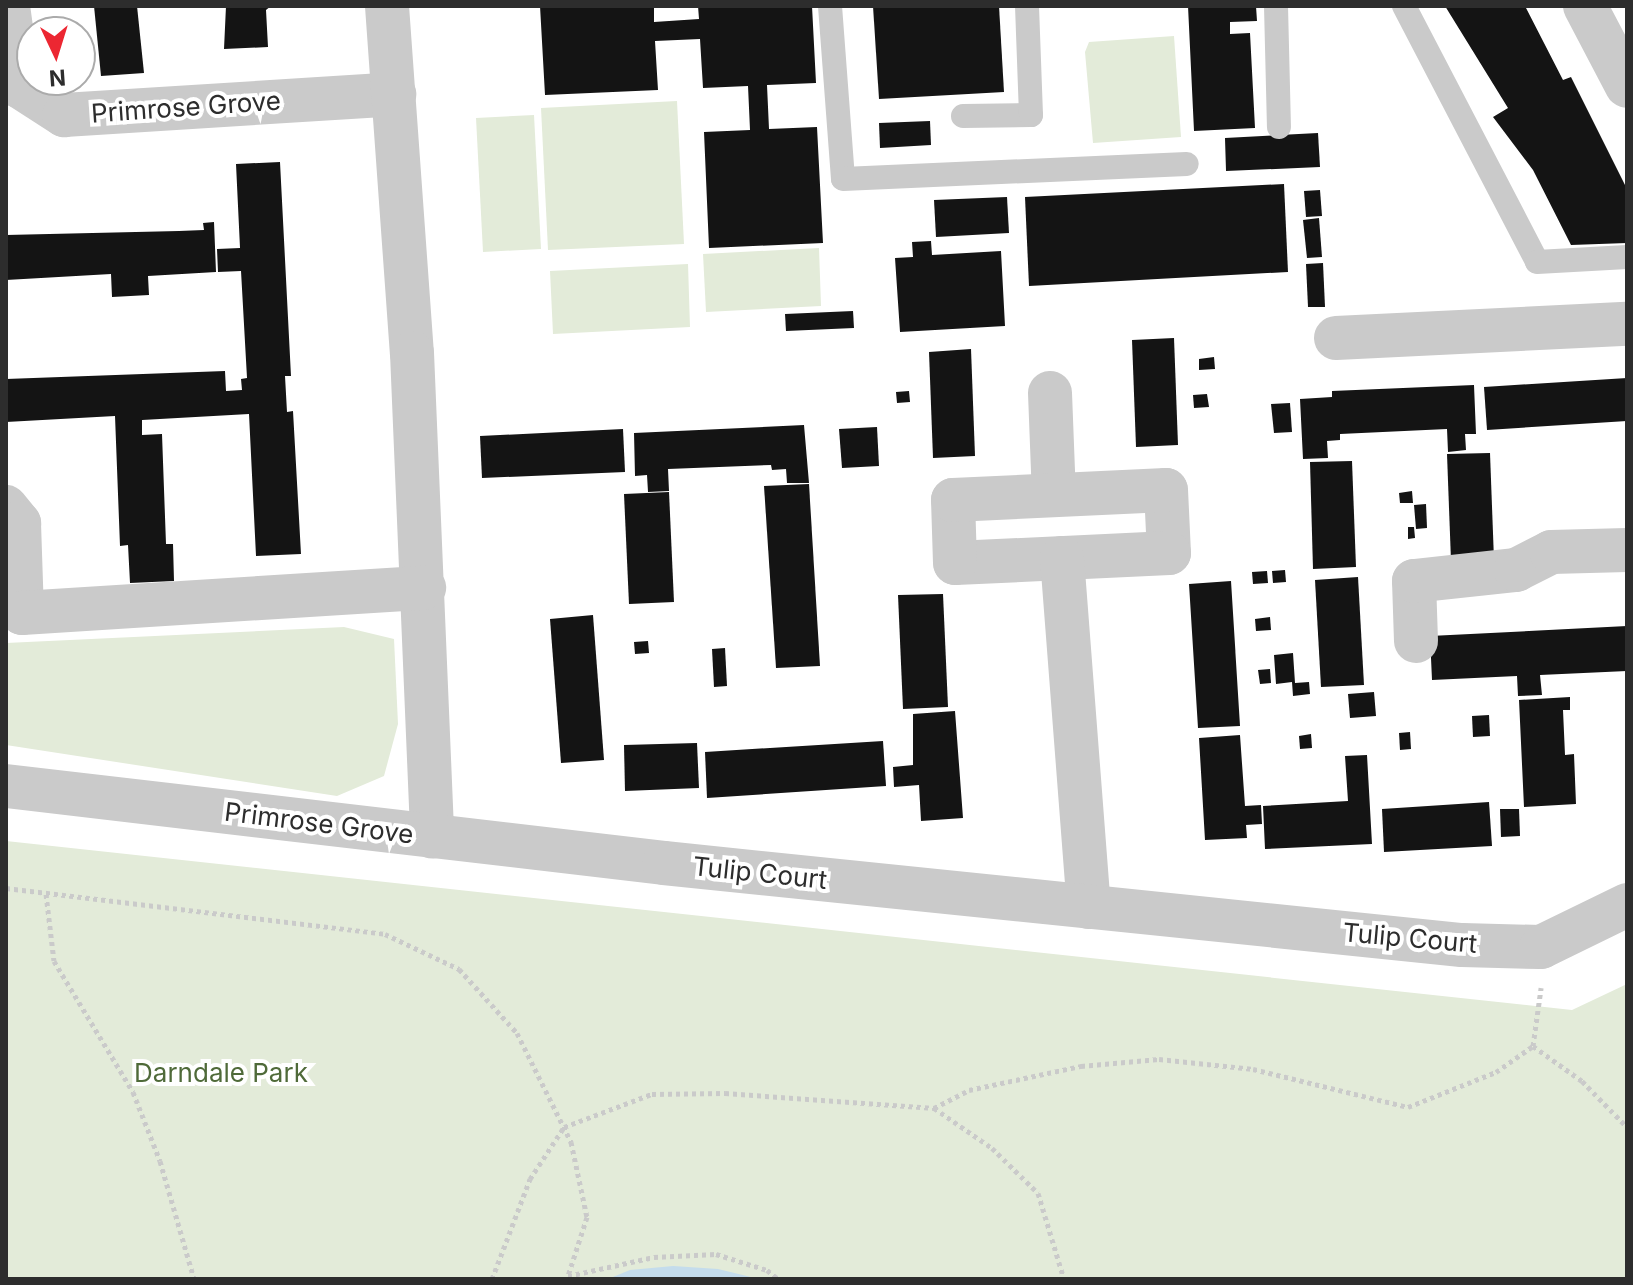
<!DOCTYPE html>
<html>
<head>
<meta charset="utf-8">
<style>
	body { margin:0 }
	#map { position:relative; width:1633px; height:1285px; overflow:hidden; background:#fff; font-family:Inter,sans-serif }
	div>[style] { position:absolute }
	.green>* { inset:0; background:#e3ebd9 }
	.water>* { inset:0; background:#c4dcec }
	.building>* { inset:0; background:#141414 }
	.path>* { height:5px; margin-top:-2.5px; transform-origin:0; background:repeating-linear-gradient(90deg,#cacaca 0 4px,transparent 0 8px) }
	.lane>* { height:24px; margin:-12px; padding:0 12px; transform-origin:12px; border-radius:12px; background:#cacaca }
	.street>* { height:44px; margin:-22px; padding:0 22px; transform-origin:22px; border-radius:22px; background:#cacaca }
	span { translate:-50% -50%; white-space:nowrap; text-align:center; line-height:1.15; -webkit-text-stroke:8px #fff; paint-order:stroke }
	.street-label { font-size:26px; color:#2d2d2d }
	.park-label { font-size:26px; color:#4f6a39 }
	.frame { position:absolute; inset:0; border:8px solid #2d2d2d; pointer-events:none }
	.north { position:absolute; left:16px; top:16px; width:80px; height:80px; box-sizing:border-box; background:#fff; border:2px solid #ababab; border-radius:50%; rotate:176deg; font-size:22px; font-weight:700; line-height:32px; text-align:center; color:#2d2d2d }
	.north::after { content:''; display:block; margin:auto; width:28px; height:36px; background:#ec2732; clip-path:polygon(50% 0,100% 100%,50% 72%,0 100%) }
</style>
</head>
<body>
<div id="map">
	<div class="green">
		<div style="clip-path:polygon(1174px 36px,1181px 137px,1093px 143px,1085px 52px,1089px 42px)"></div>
		<div style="clip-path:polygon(677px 101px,684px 244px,548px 250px,541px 108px)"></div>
		<div style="clip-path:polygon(534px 115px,541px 249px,483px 252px,476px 118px)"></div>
		<div style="clip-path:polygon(819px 248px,821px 306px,706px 312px,703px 254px)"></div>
		<div style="clip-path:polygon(688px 264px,690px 327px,553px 334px,550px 271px)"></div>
		<div style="clip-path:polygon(344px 627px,394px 639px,398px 724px,384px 776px,337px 796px,6px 745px,6px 643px)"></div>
		<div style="clip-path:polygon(6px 841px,1572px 1010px,1627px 984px,1627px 1279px,6px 1279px)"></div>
	</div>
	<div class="water">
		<div style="clip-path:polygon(673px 1266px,718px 1269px,759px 1279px,608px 1279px,630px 1270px)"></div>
	</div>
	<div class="building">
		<div style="clip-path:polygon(94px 6px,137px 6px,144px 73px,101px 76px)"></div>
		<div style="clip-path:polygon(226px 6px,271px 6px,266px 10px,268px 47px,224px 49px)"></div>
		<div style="clip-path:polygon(540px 6px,654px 6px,654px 22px,699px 19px,698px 6px,812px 6px,816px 83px,767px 85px,769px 129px,817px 127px,823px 243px,709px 248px,704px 132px,750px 130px,748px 86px,703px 88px,700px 39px,655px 41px,658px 90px,545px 95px)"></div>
		<div style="clip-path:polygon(873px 6px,999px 6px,1004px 92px,879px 99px)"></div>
		<div style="clip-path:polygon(1188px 6px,1256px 6px,1257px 21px,1230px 22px,1230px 34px,1250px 33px,1255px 128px,1194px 131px)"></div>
		<div style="clip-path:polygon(1445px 6px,1525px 6px,1563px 80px,1571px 77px,1627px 189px,1627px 243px,1571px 245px,1533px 170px,1493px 117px,1508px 108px)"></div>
		<div style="clip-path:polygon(930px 121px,931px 145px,880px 148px,879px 123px)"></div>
		<div style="clip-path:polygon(1318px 133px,1320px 167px,1226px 171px,1225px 138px)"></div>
		<div style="clip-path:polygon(280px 162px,291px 376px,285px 376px,287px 412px,293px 411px,301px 554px,256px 556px,249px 414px,142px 420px,142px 435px,162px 434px,166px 544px,173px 544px,174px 581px,130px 583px,128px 545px,120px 546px,115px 416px,6px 422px,6px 379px,225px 371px,226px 391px,242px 390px,241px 379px,247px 378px,241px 271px,218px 272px,217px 249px,240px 248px,236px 164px)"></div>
		<div style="clip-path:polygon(1284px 184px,1288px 272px,1029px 286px,1025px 197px)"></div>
		<div style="clip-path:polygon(1320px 190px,1322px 216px,1306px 217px,1304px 191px)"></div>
		<div style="clip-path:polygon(1007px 197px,1009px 233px,936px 237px,934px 200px)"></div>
		<div style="clip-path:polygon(1319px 218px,1322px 257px,1307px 258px,1303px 220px)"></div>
		<div style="clip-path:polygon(214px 222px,216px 272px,148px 276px,149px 295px,112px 297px,111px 274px,6px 280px,6px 235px,179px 231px,204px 230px,203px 223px)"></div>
		<div style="clip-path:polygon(931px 241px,932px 255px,1001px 251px,1005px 326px,900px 332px,895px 258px,913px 257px,912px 242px)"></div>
		<div style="clip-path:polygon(1323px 263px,1325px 307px,1308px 307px,1306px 264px)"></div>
		<div style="clip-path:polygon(853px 311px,854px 328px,786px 331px,785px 314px)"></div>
		<div style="clip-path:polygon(1174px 338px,1178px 445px,1136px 447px,1132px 340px)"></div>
		<div style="clip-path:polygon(971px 349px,975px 456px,933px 458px,929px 352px)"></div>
		<div style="clip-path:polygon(1214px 357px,1215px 369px,1199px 370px,1199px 359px)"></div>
		<div style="clip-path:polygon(1627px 378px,1627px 421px,1487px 430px,1484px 387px)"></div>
		<div style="clip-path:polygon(1474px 385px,1476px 434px,1465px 434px,1466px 450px,1448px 452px,1447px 429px,1340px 434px,1340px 440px,1327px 441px,1328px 458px,1303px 459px,1300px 399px,1332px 397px,1332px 391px)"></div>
		<div style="clip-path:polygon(909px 391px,910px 402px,897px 403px,896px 392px)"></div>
		<div style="clip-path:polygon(1207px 394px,1209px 407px,1194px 408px,1193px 395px)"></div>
		<div style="clip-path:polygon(1290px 403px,1292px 432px,1274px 433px,1271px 404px)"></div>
		<div style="clip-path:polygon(804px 425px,809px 483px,787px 483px,786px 469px,772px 470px,771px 465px,668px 469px,669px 491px,648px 492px,647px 475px,635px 476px,634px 433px)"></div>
		<div style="clip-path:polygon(877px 427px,879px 466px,842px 468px,839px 429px)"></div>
		<div style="clip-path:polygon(623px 429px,625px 472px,482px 478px,480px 436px)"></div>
		<div style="clip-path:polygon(1490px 453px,1494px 560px,1451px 561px,1447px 454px)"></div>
		<div style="clip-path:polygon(1352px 461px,1356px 567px,1313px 569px,1310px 462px)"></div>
		<div style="clip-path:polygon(809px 484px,820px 666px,776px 668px,764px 486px)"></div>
		<div style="clip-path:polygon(1412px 491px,1413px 503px,1400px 503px,1399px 493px)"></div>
		<div style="clip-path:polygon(669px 492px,674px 602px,629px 604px,624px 494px)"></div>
		<div style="clip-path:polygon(1426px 504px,1427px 528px,1416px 529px,1414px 505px)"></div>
		<div style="clip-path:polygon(1408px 527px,1414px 527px,1415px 538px,1408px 539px)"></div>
		<div style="clip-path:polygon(1285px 570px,1286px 582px,1273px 583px,1272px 571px)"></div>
		<div style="clip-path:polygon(1267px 571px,1268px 583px,1253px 584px,1252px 572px)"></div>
		<div style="clip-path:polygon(1358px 577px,1364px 685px,1321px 687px,1315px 580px)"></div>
		<div style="clip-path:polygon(1231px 581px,1240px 726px,1198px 728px,1189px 584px)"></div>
		<div style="clip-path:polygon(943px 594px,948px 707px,903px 709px,898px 595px)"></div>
		<div style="clip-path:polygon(593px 615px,604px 760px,561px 763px,550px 619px)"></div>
		<div style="clip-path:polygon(1270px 617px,1271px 630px,1256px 631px,1255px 619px)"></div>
		<div style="clip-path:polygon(1627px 626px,1627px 671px,1540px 675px,1542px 695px,1518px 696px,1517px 676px,1432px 680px,1430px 636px)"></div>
		<div style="clip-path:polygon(648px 641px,649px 653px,635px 654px,634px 642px)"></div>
		<div style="clip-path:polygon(725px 648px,727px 686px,714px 687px,712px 649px)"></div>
		<div style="clip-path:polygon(1293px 653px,1295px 683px,1309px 682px,1310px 694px,1293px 696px,1292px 682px,1276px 684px,1274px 655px)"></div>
		<div style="clip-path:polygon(1270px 669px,1271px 683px,1260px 684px,1258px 670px)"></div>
		<div style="clip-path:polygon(1374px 692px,1376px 716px,1350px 718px,1348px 694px)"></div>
		<div style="clip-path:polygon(1570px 697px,1570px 710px,1563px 710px,1565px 755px,1574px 754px,1576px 804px,1524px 807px,1519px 700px)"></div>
		<div style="clip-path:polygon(955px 711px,963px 818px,921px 821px,919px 785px,894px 787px,893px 767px,913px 765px,913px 714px)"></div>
		<div style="clip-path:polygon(1489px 715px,1490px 736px,1473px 737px,1472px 716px)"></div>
		<div style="clip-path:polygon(1410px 732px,1411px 749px,1400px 750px,1399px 733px)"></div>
		<div style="clip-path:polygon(1311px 734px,1312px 748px,1300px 749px,1299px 736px)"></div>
		<div style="clip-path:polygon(1240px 735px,1245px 806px,1261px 805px,1262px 824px,1246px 825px,1247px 838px,1205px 840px,1199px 738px)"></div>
		<div style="clip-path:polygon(883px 741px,886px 786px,707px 798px,705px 752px)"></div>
		<div style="clip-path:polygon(697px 743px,699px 788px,625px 791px,624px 745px)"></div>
		<div style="clip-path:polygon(1367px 755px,1372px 844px,1265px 849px,1263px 806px,1348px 801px,1345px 756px)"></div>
		<div style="clip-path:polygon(1489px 802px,1492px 846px,1384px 852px,1382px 809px)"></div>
		<div style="clip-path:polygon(1500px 809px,1519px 809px,1520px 836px,1501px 837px)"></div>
	</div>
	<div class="path">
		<div style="left:6px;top:888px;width:382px;rotate:6.9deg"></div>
		<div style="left:385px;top:934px;width:82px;rotate:25.3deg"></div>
		<div style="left:459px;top:969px;width:86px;rotate:47.8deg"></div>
		<div style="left:517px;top:1033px;width:122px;rotate:63.6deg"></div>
		<div style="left:571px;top:1142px;width:77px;rotate:78deg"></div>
		<div style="left:587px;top:1217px;width:65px;rotate:107.9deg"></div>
		<div style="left:46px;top:894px;width:67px;rotate:83.2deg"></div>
		<div style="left:54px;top:961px;width:153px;rotate:58.9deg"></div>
		<div style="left:133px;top:1092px;width:74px;rotate:68.6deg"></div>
		<div style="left:160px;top:1161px;width:123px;rotate:73.9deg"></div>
		<div style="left:1533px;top:1046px;width:60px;rotate:35.5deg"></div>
		<div style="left:1582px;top:1081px;width:64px;rotate:45.6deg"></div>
		<div style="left:934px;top:1108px;width:70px;rotate:34.6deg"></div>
		<div style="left:992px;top:1148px;width:64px;rotate:44.4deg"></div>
		<div style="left:1038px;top:1193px;width:90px;rotate:73.2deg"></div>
		<div style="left:568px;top:1276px;width:88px;rotate:-12.5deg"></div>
		<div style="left:654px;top:1257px;width:62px;rotate:-2.8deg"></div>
		<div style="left:716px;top:1254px;width:53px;rotate:17.4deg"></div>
		<div style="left:767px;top:1270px;width:14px;rotate:39deg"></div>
		<div style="left:492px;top:1279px;width:107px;rotate:-69.2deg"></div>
		<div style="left:530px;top:1179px;width:62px;rotate:-56.8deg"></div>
		<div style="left:564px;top:1127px;width:94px;rotate:-20.6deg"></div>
		<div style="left:652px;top:1094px;width:73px;rotate:-0.8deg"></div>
		<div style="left:725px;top:1093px;width:210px;rotate:4.1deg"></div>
		<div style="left:934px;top:1108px;width:39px;rotate:-27deg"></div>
		<div style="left:969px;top:1090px;width:115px;rotate:-12.1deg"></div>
		<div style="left:1081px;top:1066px;width:78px;rotate:-5.1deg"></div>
		<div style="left:1159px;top:1059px;width:95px;rotate:6.1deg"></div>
		<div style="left:1253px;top:1069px;width:160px;rotate:13.8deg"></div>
		<div style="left:1408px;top:1107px;width:95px;rotate:-21.7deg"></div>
		<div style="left:1496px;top:1072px;width:45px;rotate:-35.1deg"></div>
		<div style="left:1533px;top:1046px;width:59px;rotate:-82.1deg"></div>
	</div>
	<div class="lane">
		<div style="left:830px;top:6px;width:173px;rotate:85.7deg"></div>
		<div style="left:843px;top:179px;width:344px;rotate:-2.5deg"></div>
		<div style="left:1276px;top:6px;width:121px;rotate:88.6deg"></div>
		<div style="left:1404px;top:6px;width:288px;rotate:62.5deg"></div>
		<div style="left:1537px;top:262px;width:90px;rotate:-3.2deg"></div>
		<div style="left:963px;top:116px;width:68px;rotate:-0.8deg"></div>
		<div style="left:1031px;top:115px;width:109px;rotate:-92.1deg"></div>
	</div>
	<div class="street">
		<div style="left:8px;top:6px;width:81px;rotate:82.2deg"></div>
		<div style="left:19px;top:86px;width:54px;rotate:32.8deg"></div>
		<div style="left:64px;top:115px;width:331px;rotate:-3.6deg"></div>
		<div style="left:387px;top:6px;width:348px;rotate:85.9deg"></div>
		<div style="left:412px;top:353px;width:484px;rotate:87.6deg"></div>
		<div style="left:1585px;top:6px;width:90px;rotate:62.3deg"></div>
		<div style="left:1336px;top:338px;width:291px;rotate:-2.8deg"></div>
		<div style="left:1050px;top:393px;width:102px;rotate:87.8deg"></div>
		<div style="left:1166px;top:490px;width:63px;rotate:87.3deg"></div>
		<div style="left:1169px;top:553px;width:214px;rotate:177.3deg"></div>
		<div style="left:955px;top:563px;width:63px;rotate:-91.8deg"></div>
		<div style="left:953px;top:500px;width:213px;rotate:-2.7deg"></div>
		<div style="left:6px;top:507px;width:21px;rotate:51deg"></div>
		<div style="left:19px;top:523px;width:90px;rotate:88.1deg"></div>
		<div style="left:22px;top:613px;width:403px;rotate:-3.6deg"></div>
		<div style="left:1062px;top:558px;width:350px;rotate:85.6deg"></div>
		<div style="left:1416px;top:641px;width:60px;rotate:-91.9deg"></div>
		<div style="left:1414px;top:581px;width:103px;rotate:-6.2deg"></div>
		<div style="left:1516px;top:570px;width:39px;rotate:-27deg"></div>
		<div style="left:1551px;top:552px;width:76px;rotate:-1.5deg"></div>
		<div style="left:6px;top:786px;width:662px;rotate:6.67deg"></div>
		<div style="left:664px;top:863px;width:802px;rotate:5.87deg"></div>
		<div style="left:1462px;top:945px;width:79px;rotate:1.5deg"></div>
		<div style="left:1541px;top:947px;width:96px;rotate:-26deg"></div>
	</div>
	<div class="street-label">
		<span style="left:186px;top:107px;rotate:-4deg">Primrose Grove</span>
		<span style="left:319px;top:823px;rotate:7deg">Primrose Grove</span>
		<span style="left:760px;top:873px;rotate:6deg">Tulip Court</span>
		<span style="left:1410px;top:938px;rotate:5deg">Tulip Court</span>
	</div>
	<div class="park-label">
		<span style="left:221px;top:1073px">Darndale Park</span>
	</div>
	<div class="frame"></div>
	<div class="north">N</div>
</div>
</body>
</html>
